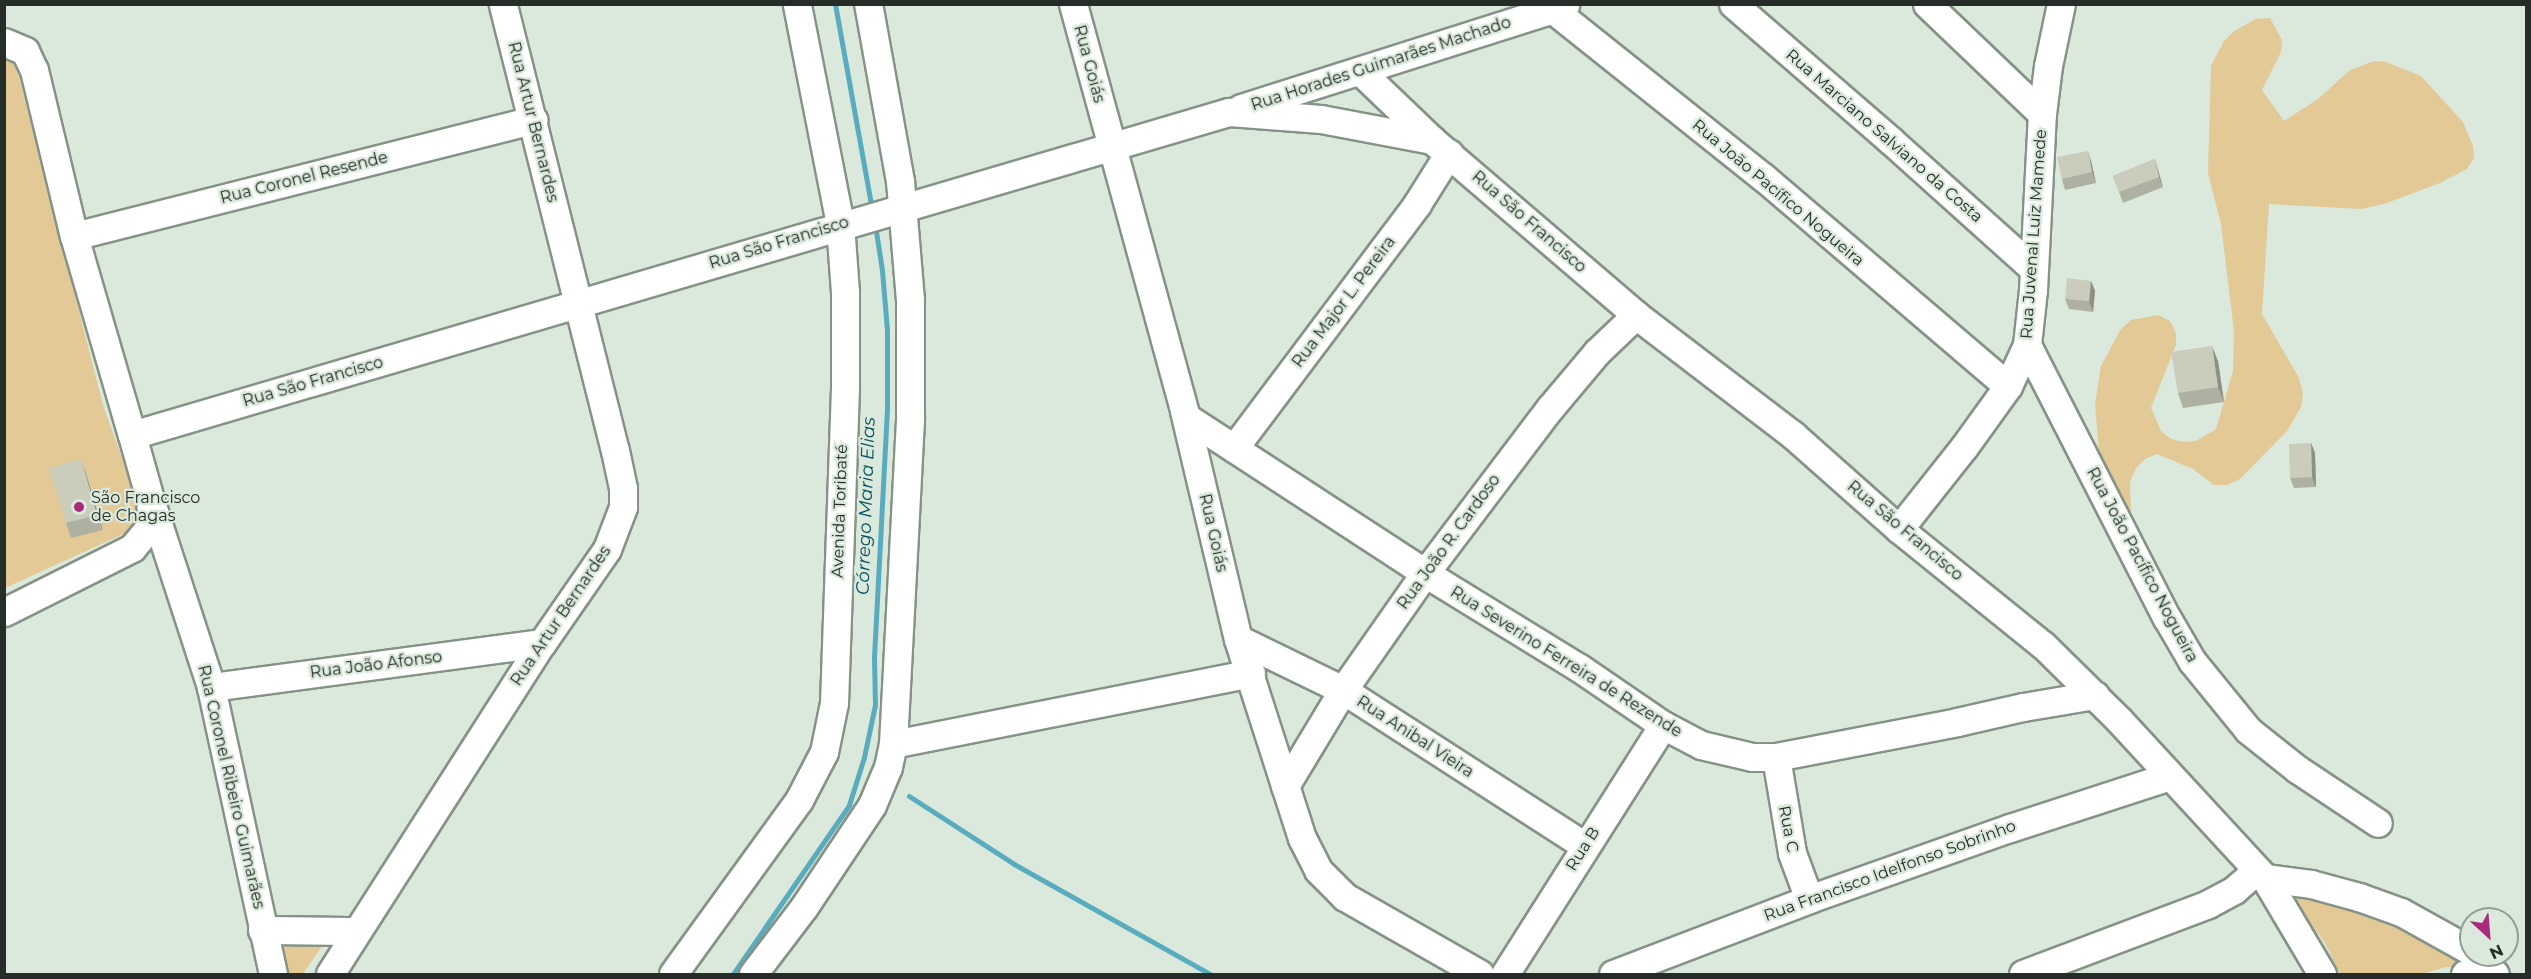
<!DOCTYPE html>
<html>
<head>
<meta charset="utf-8">
<style>
	body { margin:0 }
	#map { position:relative; width:2531px; height:979px; overflow:hidden; background:#dae9db; font-family:Montserrat,sans-serif }
	div>[style] { position:absolute }
	.green>* { inset:0; background:#e3c996 }
	.stream>* { height:5px; margin:-2.5px; padding:0 2.5px; transform-origin:2.5px; border-radius:2.5px; background:#58acbe }
	.roads { filter:drop-shadow(2px 0 #859387) drop-shadow(-2px 0 #859387) drop-shadow(0 2px #859387) drop-shadow(0 -2px #859387) }
	.minor>* { height:27px; margin:-13.5px; padding:0 13.5px; transform-origin:13.5px; border-radius:13.5px; background:#fff }
	.wall>* { inset:0; background:#aeb0a1 }
	.shaded-wall>* { inset:0; background:#8d9083 }
	.building>* { inset:0; background:#cacdbb }
	.dots>* { width:16px; height:16px; translate:-50% -50%; box-sizing:border-box; border:3px solid #dae9db; border-radius:50% }
	span { translate:-50% -50%; white-space:nowrap; text-align:center; line-height:1.15; -webkit-text-stroke:4.5px #dae9db; paint-order:stroke }
	.street-label { font-size:16px; color:#262c27 }
	.poi-label { font-size:16px; color:#262c27 }
	.left { translate:0 -50%; text-align:left }
	.water-label { font-size:18px; color:#03515e; font-style:italic }
	.frame { position:absolute; inset:0; border:6px solid #262c27; pointer-events:none }
	.north { position:absolute; left:2459px; top:907px; width:60px; height:60px; box-sizing:border-box; background:#dae9db; border:2px solid #929d93; border-radius:50%; rotate:154deg; font-size:16px; font-weight:700; line-height:24px; text-align:center; color:#262c27 }
	.north::after { content:''; display:block; margin:auto; width:21px; height:27px; background:#a82b7c; clip-path:polygon(50% 0,100% 100%,50% 72%,0 100%) }
</style>
</head>
<body>
<div id="map">
	<div class="green">
		<div style="clip-path:polygon(2270px 18px,2282px 40px,2281px 52px,2262px 90px,2284px 121px,2318px 99px,2350px 70px,2374px 61px,2386px 62px,2421px 76px,2463px 122px,2473px 146px,2474px 158px,2467px 169px,2440px 183px,2387px 203px,2362px 209px,2269px 204px,2262px 314px,2299px 378px,2303px 394px,2301px 407px,2287px 431px,2240px 479px,2227px 485px,2214px 485px,2193px 469px,2157px 454px,2145px 459px,2136px 468px,2130px 482px,2131px 511px,2118px 511px,2101px 478px,2095px 404px,2101px 366px,2121px 329px,2131px 320px,2158px 315px,2170px 321px,2176px 333px,2176px 345px,2151px 408px,2161px 431px,2171px 439px,2184px 442px,2196px 441px,2216px 429px,2233px 371px,2234px 331px,2221px 224px,2208px 173px,2211px 66px,2224px 41px,2234px 31px,2256px 19px)"></div>
		<div style="clip-path:polygon(4px 56px,14px 64px,20px 80px,103px 405px,137px 500px,139px 518px,130px 531px,5px 588px)"></div>
		<div style="clip-path:polygon(2286px 890px,2354px 905px,2455px 951px,2465px 966px,2446px 967px,2422px 974px,2340px 974px,2325px 943px)"></div>
		<div style="clip-path:polygon(270px 938px,324px 943px,303px 974px,279px 974px)"></div>
	</div>
	<div class="stream">
		<div style="left:835px;top:4px;width:209px;rotate:79.8deg"></div>
		<div style="left:909px;top:796px;width:125px;rotate:32.9deg"></div>
		<div style="left:1014px;top:864px;width:225px;rotate:29.3deg"></div>
		<div style="left:733px;top:974px;width:205px;rotate:-55.5deg"></div>
		<div style="left:849px;top:805px;width:50px;rotate:-72.6deg"></div>
		<div style="left:864px;top:757px;width:53px;rotate:-78.1deg"></div>
		<div style="left:875px;top:705px;width:48px;rotate:-91.2deg"></div>
		<div style="left:874px;top:657px;width:250px;rotate:-87deg"></div>
		<div style="left:887px;top:407px;width:77px;rotate:-90deg"></div>
		<div style="left:887px;top:330px;width:60px;rotate:-94.8deg"></div>
		<div style="left:882px;top:270px;width:46px;rotate:-98.8deg"></div>
	</div>
	<div class="roads">
		<div class="minor">
			<div style="left:1073px;top:4px;width:422px;rotate:74.7deg"></div>
			<div style="left:1184px;top:411px;width:234px;rotate:76.7deg"></div>
			<div style="left:1238px;top:639px;width:209px;rotate:72.2deg"></div>
			<div style="left:1302px;top:838px;width:36px;rotate:63deg"></div>
			<div style="left:1318px;top:870px;width:38px;rotate:45deg"></div>
			<div style="left:1345px;top:897px;width:155px;rotate:29.7deg"></div>
			<div style="left:1546px;top:4px;width:278px;rotate:38.6deg"></div>
			<div style="left:1763px;top:177px;width:322px;rotate:40.5deg"></div>
			<div style="left:1733px;top:4px;width:208px;rotate:40.9deg"></div>
			<div style="left:1890px;top:140px;width:193px;rotate:41.9deg"></div>
			<div style="left:1927px;top:4px;width:159px;rotate:43.7deg"></div>
			<div style="left:4px;top:42px;width:23px;rotate:23deg"></div>
			<div style="left:25px;top:51px;width:21px;rotate:65deg"></div>
			<div style="left:34px;top:70px;width:171px;rotate:76.5deg"></div>
			<div style="left:74px;top:236px;width:207px;rotate:73.8deg"></div>
			<div style="left:132px;top:435px;width:66px;rotate:74.3deg"></div>
			<div style="left:150px;top:499px;width:14px;rotate:86deg"></div>
			<div style="left:151px;top:513px;width:16px;rotate:101deg"></div>
			<div style="left:148px;top:529px;width:25px;rotate:130deg"></div>
			<div style="left:132px;top:548px;width:143px;rotate:153.4deg"></div>
			<div style="left:1360px;top:71px;width:100px;rotate:43.8deg"></div>
			<div style="left:1432px;top:140px;width:269px;rotate:40.6deg"></div>
			<div style="left:1636px;top:315px;width:198px;rotate:37.4deg"></div>
			<div style="left:1793px;top:435px;width:142px;rotate:41.6deg"></div>
			<div style="left:1899px;top:529px;width:185px;rotate:38.9deg"></div>
			<div style="left:2043px;top:645px;width:107px;rotate:44.6deg"></div>
			<div style="left:2119px;top:720px;width:215px;rotate:47.3deg"></div>
			<div style="left:2265px;top:878px;width:112px;rotate:59.3deg"></div>
			<div style="left:1241px;top:108px;width:340px;rotate:-17.6deg"></div>
			<div style="left:74px;top:236px;width:474px;rotate:-14.2deg"></div>
			<div style="left:2027px;top:345px;width:307px;rotate:62.9deg"></div>
			<div style="left:2167px;top:618px;width:50px;rotate:59.8deg"></div>
			<div style="left:2192px;top:661px;width:89px;rotate:50.9deg"></div>
			<div style="left:2248px;top:730px;width:63px;rotate:38.5deg"></div>
			<div style="left:2297px;top:769px;width:97px;rotate:33.7deg"></div>
			<div style="left:1186px;top:417px;width:285px;rotate:33.1deg"></div>
			<div style="left:1425px;top:573px;width:180px;rotate:31.6deg"></div>
			<div style="left:1578px;top:667px;width:103px;rotate:34.3deg"></div>
			<div style="left:1663px;top:725px;width:43px;rotate:27.8deg"></div>
			<div style="left:1701px;top:745px;width:52px;rotate:13.2deg"></div>
			<div style="left:1752px;top:757px;width:24px"></div>
			<div style="left:1776px;top:757px;width:184px;rotate:-10.9deg"></div>
			<div style="left:1957px;top:722px;width:68px;rotate:-12.8deg"></div>
			<div style="left:2023px;top:707px;width:73px;rotate:-9.5deg"></div>
			<div style="left:132px;top:435px;width:1144px;rotate:-16.41deg"></div>
			<div style="left:1229px;top:112px;width:92px;rotate:4.4deg"></div>
			<div style="left:1321px;top:119px;width:113px;rotate:10.7deg"></div>
			<div style="left:1234px;top:448px;width:305px;rotate:-53.1deg"></div>
			<div style="left:1417px;top:204px;width:60px;rotate:-57.9deg"></div>
			<div style="left:152px;top:505px;width:191px;rotate:72deg"></div>
			<div style="left:211px;top:687px;width:294px;rotate:77.8deg"></div>
			<div style="left:1899px;top:529px;width:105px;rotate:-51.6deg"></div>
			<div style="left:1964px;top:447px;width:75px;rotate:-54.2deg"></div>
			<div style="left:2008px;top:386px;width:45px;rotate:-65.1deg"></div>
			<div style="left:2027px;top:345px;width:55px;rotate:-83.8deg"></div>
			<div style="left:2033px;top:290px;width:176px;rotate:-87.1deg"></div>
			<div style="left:2042px;top:114px;width:48px;rotate:-82.9deg"></div>
			<div style="left:2048px;top:66px;width:63px;rotate:-78.2deg"></div>
			<div style="left:1238px;top:639px;width:117px;rotate:25.9deg"></div>
			<div style="left:1343px;top:690px;width:288px;rotate:32.8deg"></div>
			<div style="left:211px;top:687px;width:334px;rotate:-7.6deg"></div>
			<div style="left:893px;top:744px;width:365px;rotate:-11.2deg"></div>
			<div style="left:1776px;top:757px;width:97px;rotate:80.5deg"></div>
			<div style="left:1792px;top:853px;width:49px;rotate:69.7deg"></div>
			<div style="left:1285px;top:786px;width:112px;rotate:-58.9deg"></div>
			<div style="left:1343px;top:690px;width:143px;rotate:-55deg"></div>
			<div style="left:1425px;top:573px;width:207px;rotate:-52.9deg"></div>
			<div style="left:1550px;top:408px;width:73px;rotate:-50deg"></div>
			<div style="left:1597px;top:352px;width:54px;rotate:-43.5deg"></div>
			<div style="left:2265px;top:878px;width:46px;rotate:7.4deg"></div>
			<div style="left:2311px;top:884px;width:50px;rotate:15.2deg"></div>
			<div style="left:2359px;top:897px;width:45px;rotate:19.7deg"></div>
			<div style="left:2401px;top:912px;width:80px;rotate:29.1deg"></div>
			<div style="left:262px;top:930px;width:94px;rotate:0.6deg"></div>
			<div style="left:2477px;top:955px;width:26px;rotate:47deg"></div>
			<div style="left:330px;top:974px;width:393px;rotate:-57.4deg"></div>
			<div style="left:542px;top:643px;width:114px;rotate:-55.3deg"></div>
			<div style="left:607px;top:549px;width:45px;rotate:-69.1deg"></div>
			<div style="left:623px;top:507px;width:19px;rotate:-90deg"></div>
			<div style="left:623px;top:488px;width:38px;rotate:-102deg"></div>
			<div style="left:615px;top:451px;width:461px;rotate:-104.1deg"></div>
			<div style="left:673px;top:974px;width:215px;rotate:-54.1deg"></div>
			<div style="left:799px;top:800px;width:54px;rotate:-62.5deg"></div>
			<div style="left:824px;top:752px;width:50px;rotate:-78.5deg"></div>
			<div style="left:834px;top:703px;width:318px;rotate:-88deg"></div>
			<div style="left:845px;top:385px;width:93px;rotate:-90deg"></div>
			<div style="left:845px;top:292px;width:68px;rotate:-94.2deg"></div>
			<div style="left:840px;top:224px;width:224px;rotate:-101.1deg"></div>
			<div style="left:753px;top:974px;width:84px;rotate:-52.7deg"></div>
			<div style="left:804px;top:907px;width:123px;rotate:-56.3deg"></div>
			<div style="left:872px;top:805px;width:41px;rotate:-67.2deg"></div>
			<div style="left:888px;top:767px;width:24px;rotate:-78deg"></div>
			<div style="left:893px;top:744px;width:328px;rotate:-87deg"></div>
			<div style="left:910px;top:416px;width:116px;rotate:-90deg"></div>
			<div style="left:910px;top:300px;width:119px;rotate:-94.8deg"></div>
			<div style="left:900px;top:181px;width:180px;rotate:-100.2deg"></div>
			<div style="left:1505px;top:974px;width:295px;rotate:-57.6deg"></div>
			<div style="left:1613px;top:974px;width:210px;rotate:-20.9deg"></div>
			<div style="left:1809px;top:899px;width:213px;rotate:-19.5deg"></div>
			<div style="left:2010px;top:828px;width:168px;rotate:-18deg"></div>
			<div style="left:2023px;top:974px;width:198px;rotate:-20.7deg"></div>
			<div style="left:2208px;top:904px;width:30px;rotate:-28deg"></div>
			<div style="left:2234px;top:890px;width:30px;rotate:-41deg"></div>
			<div style="left:2465px;top:974px;width:5px"></div>
		</div>
	</div>
	<div class="wall">
		<div style="clip-path:polygon(2155px 159px,2158px 170px,2163px 187px,2123px 203px,2113px 176px)"></div>
		<div style="clip-path:polygon(2091px 161px,2096px 183px,2065px 190px,2062px 179px)"></div>
		<div style="clip-path:polygon(2091px 281px,2095px 291px,2093px 312px,2069px 309px,2065px 299px)"></div>
		<div style="clip-path:polygon(2218px 361px,2224px 402px,2183px 408px,2178px 393px)"></div>
		<div style="clip-path:polygon(2311px 443px,2315px 453px,2316px 487px,2294px 488px,2290px 478px)"></div>
		<div style="clip-path:polygon(86px 474px,103px 530px,71px 538px,66px 523px)"></div>
	</div>
	<div class="shaded-wall">
		<div style="clip-path:polygon(2088px 151px,2091px 161px,2096px 183px,2092px 172px)"></div>
		<div style="clip-path:polygon(2155px 159px,2158px 170px,2163px 187px,2159px 177px)"></div>
		<div style="clip-path:polygon(2091px 281px,2095px 291px,2093px 312px,2089px 301px)"></div>
		<div style="clip-path:polygon(2212px 346px,2218px 361px,2224px 402px,2218px 387px)"></div>
		<div style="clip-path:polygon(2311px 443px,2315px 453px,2316px 487px,2312px 477px)"></div>
		<div style="clip-path:polygon(81px 459px,86px 474px,103px 530px,97px 515px)"></div>
	</div>
	<div class="building">
		<div style="clip-path:polygon(2088px 151px,2092px 172px,2062px 179px,2057px 157px)"></div>
		<div style="clip-path:polygon(2155px 159px,2159px 177px,2119px 192px,2113px 176px)"></div>
		<div style="clip-path:polygon(2067px 278px,2091px 281px,2089px 301px,2065px 299px)"></div>
		<div style="clip-path:polygon(2212px 346px,2218px 387px,2178px 393px,2171px 352px)"></div>
		<div style="clip-path:polygon(2311px 443px,2312px 477px,2290px 478px,2289px 444px)"></div>
		<div style="clip-path:polygon(81px 459px,97px 515px,66px 523px,49px 468px)"></div>
	</div>
	<div class="dots">
		<div style="left:79px;top:507px;background:#a82b7c"></div>
	</div>
	<div class="street-label">
		<span style="left:1089px;top:64px;rotate:75deg">Rua Goiás</span>
		<span style="left:1381px;top:64px;rotate:-18deg">Rua Horades Guimarães Machado</span>
		<span style="left:533px;top:122px;rotate:76deg">Rua Artur Bernardes</span>
		<span style="left:1884px;top:136px;rotate:41deg">Rua Marciano Salviano da Costa</span>
		<span style="left:304px;top:178px;rotate:-14deg">Rua Coronel Resende</span>
		<span style="left:1778px;top:193px;rotate:40deg">Rua João Pacífico Nogueira</span>
		<span style="left:1529px;top:222px;rotate:41deg">Rua São Francisco</span>
		<span style="left:2034px;top:234px;rotate:-86deg">Rua Juvenal Luiz Mamede</span>
		<span style="left:779px;top:243px;rotate:-17deg">Rua São Francisco</span>
		<span style="left:1344px;top:302px;rotate:-53deg">Rua Major L. Pereira</span>
		<span style="left:313px;top:382px;rotate:-16deg">Rua São Francisco</span>
		<span style="left:840px;top:511px;rotate:-88deg">Avenida Toribaté</span>
		<span style="left:1905px;top:531px;rotate:40deg">Rua São Francisco</span>
		<span style="left:1213px;top:533px;rotate:77deg">Rua Goiás</span>
		<span style="left:1449px;top:542px;rotate:-54deg">Rua João R. Cardoso</span>
		<span style="left:2142px;top:565px;rotate:62deg">Rua João Pacífico Nogueira</span>
		<span style="left:561px;top:616px;rotate:-56deg">Rua Artur Bernardes</span>
		<span style="left:1566px;top:662px;rotate:32deg">Rua Severino Ferreira de Rezende</span>
		<span style="left:376px;top:665px;rotate:-7deg">Rua João Afonso</span>
		<span style="left:1415px;top:737px;rotate:33deg">Rua Anibal Vieira</span>
		<span style="left:231px;top:787px;rotate:77deg">Rua Coronel Ribeiro Guimarães</span>
		<span style="left:1788px;top:829px;rotate:79deg">Rua C</span>
		<span style="left:1583px;top:849px;rotate:-58deg">Rua B</span>
		<span style="left:1890px;top:871px;rotate:-20deg">Rua Francisco Idelfonso Sobrinho</span>
	</div>
	<div class="poi-label">
		<span class="left" style="left:91px;top:507px">São Francisco<br>de Chagas</span>
	</div>
	<div class="water-label">
		<span style="left:866px;top:506px;rotate:-88deg">Córrego Maria Elias</span>
	</div>
	<div class="frame"></div>
	<div class="north">N</div>
</div>
</body>
</html>
